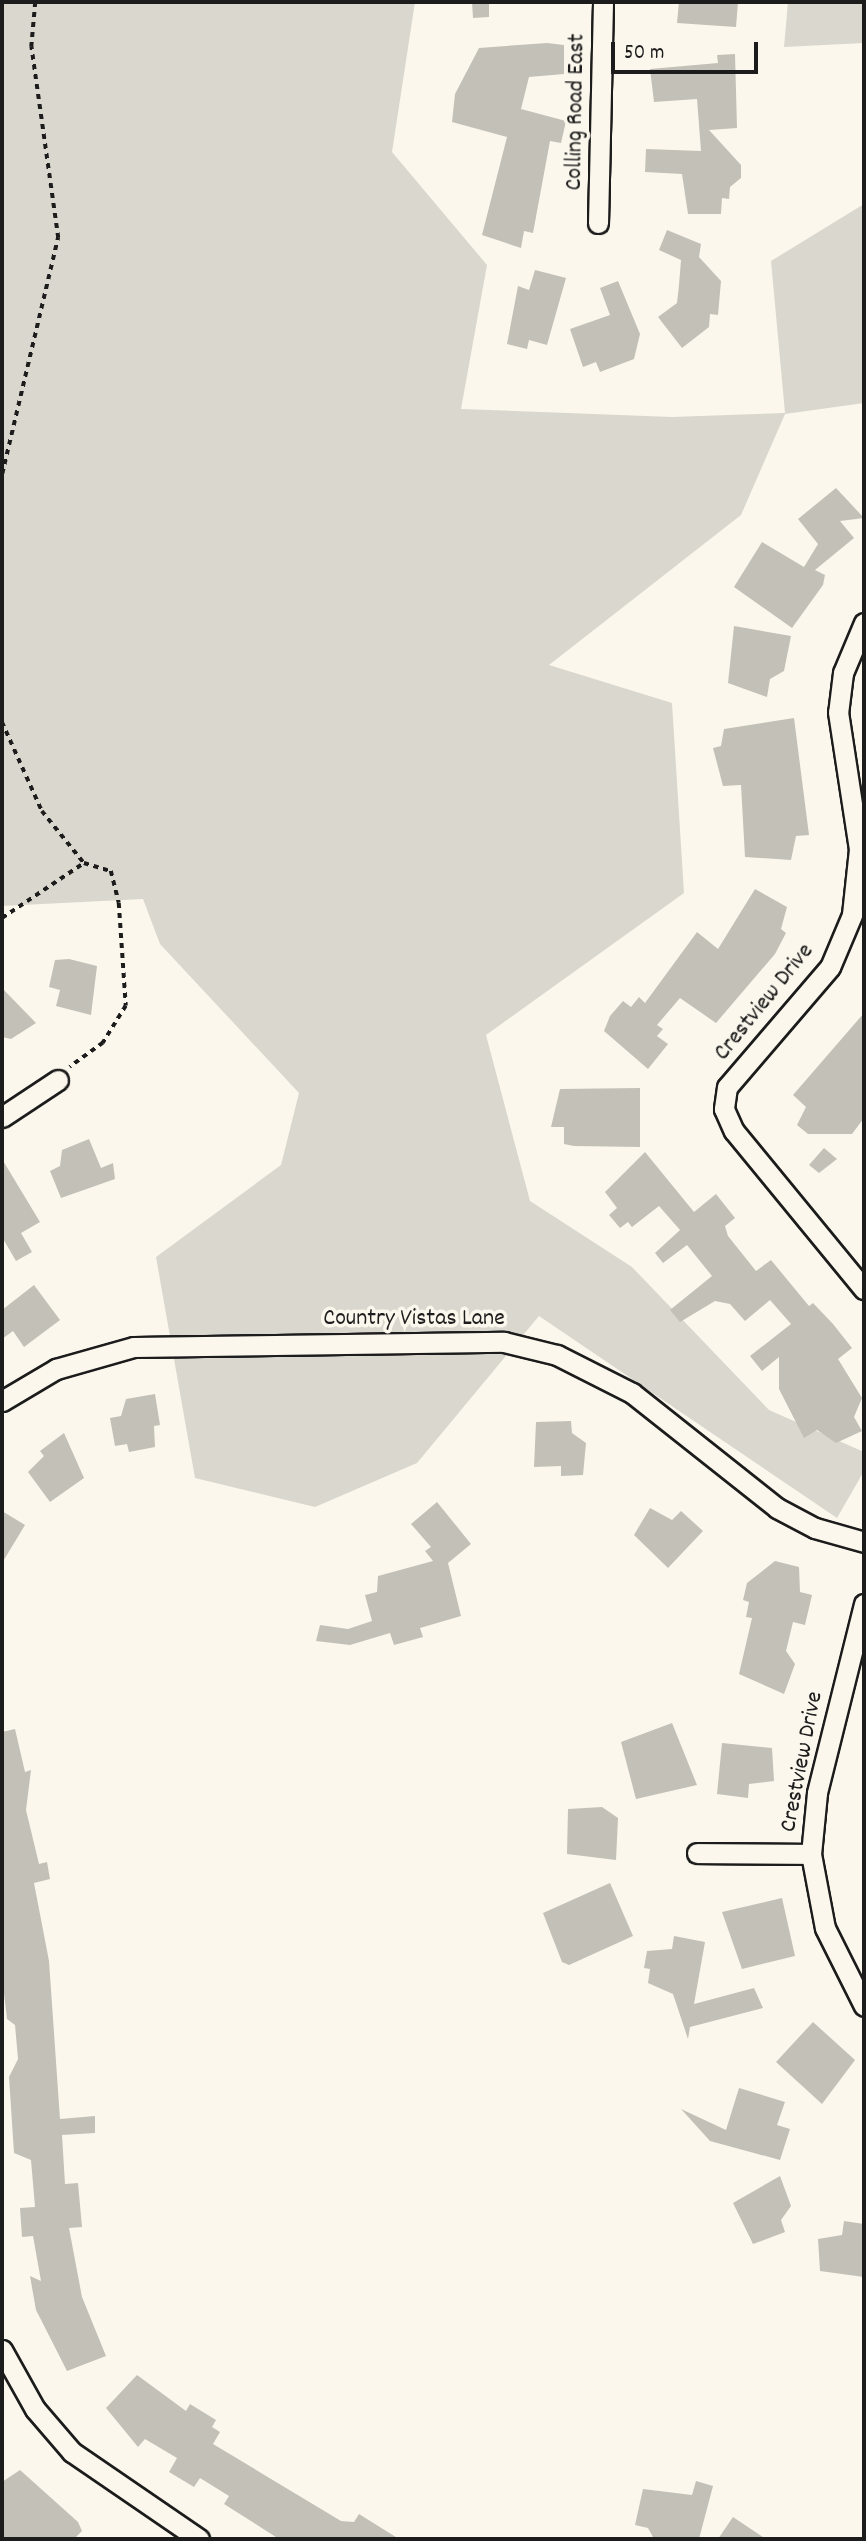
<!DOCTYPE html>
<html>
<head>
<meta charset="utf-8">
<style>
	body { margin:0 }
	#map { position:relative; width:866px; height:2541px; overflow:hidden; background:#fbf7ec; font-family:Dekko,sans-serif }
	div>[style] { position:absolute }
	.green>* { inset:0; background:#dad7ce }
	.building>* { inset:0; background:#c3c0b8 }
	.path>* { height:3.5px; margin-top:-1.75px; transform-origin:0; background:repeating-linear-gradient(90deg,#1c1c1c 0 5px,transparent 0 10px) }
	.roads { filter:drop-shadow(2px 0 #1c1c1c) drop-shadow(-2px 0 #1c1c1c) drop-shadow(0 2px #1c1c1c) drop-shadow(0 -2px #1c1c1c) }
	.minor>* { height:19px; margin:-9.5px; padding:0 9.5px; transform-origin:9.5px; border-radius:9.5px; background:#fbf7ec }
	span { translate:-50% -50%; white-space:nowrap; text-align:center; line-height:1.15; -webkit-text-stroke:7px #fbf7ec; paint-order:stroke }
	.street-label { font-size:24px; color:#1c1c1c }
	.frame { position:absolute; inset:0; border:4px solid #1c1c1c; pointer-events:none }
	.scale { position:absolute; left:611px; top:42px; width:147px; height:32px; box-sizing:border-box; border:4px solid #1c1c1c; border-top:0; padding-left:9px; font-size:21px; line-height:24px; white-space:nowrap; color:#1c1c1c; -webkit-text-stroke:5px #fbf7ec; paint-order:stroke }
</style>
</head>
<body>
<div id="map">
	<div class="green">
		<div style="clip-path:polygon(2px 2px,415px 2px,392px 152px,487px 265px,461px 409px,672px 417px,785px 413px,771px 261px,864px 204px,864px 403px,785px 414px,741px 515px,549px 665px,672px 703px,684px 893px,486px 1035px,530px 1201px,632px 1267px,769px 1410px,864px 1452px,864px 1471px,837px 1518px,539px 1316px,417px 1463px,315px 1507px,195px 1478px,156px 1257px,281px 1165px,299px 1093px,160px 944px,143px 899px,2px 906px)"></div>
		<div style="clip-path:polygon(788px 2px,864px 2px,864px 43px,784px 47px)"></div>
	</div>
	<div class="building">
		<div style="clip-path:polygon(472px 2px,489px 2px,489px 17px,473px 18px)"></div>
		<div style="clip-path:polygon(679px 2px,738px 2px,736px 27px,677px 23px)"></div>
		<div style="clip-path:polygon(547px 43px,564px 45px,564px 74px,529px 77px,521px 109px,566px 121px,561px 143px,550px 141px,533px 233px,524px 231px,521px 248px,482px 235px,507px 137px,452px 122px,455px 94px,479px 48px)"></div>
		<div style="clip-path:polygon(735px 54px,737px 128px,709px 130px,741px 165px,741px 178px,730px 187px,729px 199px,722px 198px,721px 214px,688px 214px,682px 174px,645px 172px,646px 149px,701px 151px,697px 99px,654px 102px,650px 69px,718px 63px,717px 55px)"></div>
		<div style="clip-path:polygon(667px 230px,701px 244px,699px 257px,721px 281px,718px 315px,710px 314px,709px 327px,682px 348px,658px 317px,677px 303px,679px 285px,681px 260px,659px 250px)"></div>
		<div style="clip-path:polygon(535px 270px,566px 278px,547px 345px,529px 340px,527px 349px,507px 344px,518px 286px,529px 290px)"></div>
		<div style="clip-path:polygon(618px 281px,640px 334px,634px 359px,600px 372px,596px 362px,583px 367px,570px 329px,610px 315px,600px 288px)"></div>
		<div style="clip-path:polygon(836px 488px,864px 518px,840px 521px,854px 538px,815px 570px,825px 575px,823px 585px,792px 628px,734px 587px,762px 542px,804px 567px,818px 544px,798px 519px)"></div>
		<div style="clip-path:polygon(734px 626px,791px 636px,784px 671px,770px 679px,767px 697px,728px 683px)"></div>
		<div style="clip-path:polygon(794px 718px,809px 835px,796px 836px,791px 860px,745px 857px,741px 785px,723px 786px,713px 748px,721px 746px,724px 729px)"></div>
		<div style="clip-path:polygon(755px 889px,787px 907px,781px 929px,786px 933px,775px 954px,716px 1023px,680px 998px,657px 1025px,663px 1029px,657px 1036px,668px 1044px,648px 1069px,604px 1031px,610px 1016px,623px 1001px,631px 1007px,639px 997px,645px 1003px,697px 932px,718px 949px)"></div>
		<div style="clip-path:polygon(69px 959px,97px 966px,91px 1015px,56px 1006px,60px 990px,49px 987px,55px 960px)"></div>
		<div style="clip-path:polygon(2px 988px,36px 1023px,11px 1039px,2px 1037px)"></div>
		<div style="clip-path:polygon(864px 1013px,864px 1118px,852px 1134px,808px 1134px,797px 1125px,806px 1107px,793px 1095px)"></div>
		<div style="clip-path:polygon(640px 1088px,640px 1147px,574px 1146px,564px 1144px,564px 1127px,551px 1127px,560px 1089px)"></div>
		<div style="clip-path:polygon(89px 1139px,101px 1168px,113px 1163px,115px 1179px,61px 1198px,50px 1171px,60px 1166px,62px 1150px)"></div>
		<div style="clip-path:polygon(824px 1148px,837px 1159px,819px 1173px,809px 1165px)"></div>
		<div style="clip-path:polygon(645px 1152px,694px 1212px,716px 1194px,735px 1218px,725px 1226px,728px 1236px,756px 1271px,771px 1260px,809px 1306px,813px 1303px,833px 1324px,852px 1348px,838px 1359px,862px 1398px,854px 1417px,862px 1431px,836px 1443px,817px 1430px,804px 1438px,779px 1389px,779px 1357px,762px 1371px,750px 1356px,791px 1324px,770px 1300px,745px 1321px,730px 1304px,715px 1301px,680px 1322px,670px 1310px,712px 1276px,687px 1245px,663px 1263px,655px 1253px,680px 1230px,659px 1206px,632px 1227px,628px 1222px,620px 1228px,609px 1215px,617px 1208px,605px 1192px)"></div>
		<div style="clip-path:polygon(2px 1159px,40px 1222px,21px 1233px,32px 1252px,16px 1261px,2px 1237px)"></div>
		<div style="clip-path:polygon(34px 1285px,60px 1320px,24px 1347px,13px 1331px,2px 1339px,2px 1310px)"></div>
		<div style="clip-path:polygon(155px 1394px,160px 1425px,154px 1426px,155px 1447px,129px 1452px,127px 1444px,115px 1446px,110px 1418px,121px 1416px,126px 1399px)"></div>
		<div style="clip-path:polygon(571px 1421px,572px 1433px,586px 1443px,583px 1475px,561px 1476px,561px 1466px,534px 1467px,536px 1422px)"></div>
		<div style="clip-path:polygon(64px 1433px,84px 1478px,50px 1502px,28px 1472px,44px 1456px,40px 1451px)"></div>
		<div style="clip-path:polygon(437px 1502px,471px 1544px,448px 1563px,461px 1616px,420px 1628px,423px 1637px,394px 1645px,390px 1633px,350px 1645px,316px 1641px,320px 1625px,348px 1629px,372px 1621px,365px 1595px,377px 1592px,378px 1576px,433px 1561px,425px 1551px,431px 1547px,411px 1524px)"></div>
		<div style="clip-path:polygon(650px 1508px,672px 1520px,681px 1511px,703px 1531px,668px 1568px,634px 1535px)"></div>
		<div style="clip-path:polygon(2px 1511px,25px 1525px,2px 1563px)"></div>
		<div style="clip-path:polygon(775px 1561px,799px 1567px,800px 1592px,812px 1595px,805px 1625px,793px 1622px,786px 1651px,795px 1664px,784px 1694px,739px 1674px,752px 1618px,746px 1617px,749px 1602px,743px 1600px,747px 1583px)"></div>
		<div style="clip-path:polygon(672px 1723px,697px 1785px,636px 1799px,621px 1742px)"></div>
		<div style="clip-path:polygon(15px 1729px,25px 1772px,31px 1770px,26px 1810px,39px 1864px,47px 1862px,50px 1879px,34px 1883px,49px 1961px,60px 2119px,95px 2116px,95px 2133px,62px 2135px,65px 2184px,78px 2183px,82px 2227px,69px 2228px,82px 2297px,106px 2356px,67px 2371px,36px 2310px,30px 2276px,41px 2281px,33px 2236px,22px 2237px,20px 2208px,35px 2207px,31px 2160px,14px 2153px,9px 2077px,18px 2059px,15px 2025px,7px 2019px,2px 1977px,2px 1732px)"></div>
		<div style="clip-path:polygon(722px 1743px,772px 1748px,774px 1781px,749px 1784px,748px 1798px,717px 1794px)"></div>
		<div style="clip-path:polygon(602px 1807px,618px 1818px,616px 1860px,567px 1854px,568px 1809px)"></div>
		<div style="clip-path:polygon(610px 1883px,633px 1936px,569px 1965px,562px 1962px,543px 1913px)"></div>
		<div style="clip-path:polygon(782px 1898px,795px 1956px,742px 1969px,722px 1912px)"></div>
		<div style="clip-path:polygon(674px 1936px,705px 1942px,694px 2004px,754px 1988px,763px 2008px,690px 2027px,688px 2039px,673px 1994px,648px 1983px,650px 1969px,644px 1968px,647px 1951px,672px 1949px)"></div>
		<div style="clip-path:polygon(813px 2022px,855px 2060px,822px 2104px,776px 2062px)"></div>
		<div style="clip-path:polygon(739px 2088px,785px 2102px,777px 2125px,790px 2129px,780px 2160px,710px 2141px,681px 2109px,726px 2130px)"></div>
		<div style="clip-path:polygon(780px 2176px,791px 2206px,781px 2220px,785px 2232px,753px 2244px,733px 2203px)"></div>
		<div style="clip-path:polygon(844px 2221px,864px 2224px,864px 2277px,820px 2271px,818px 2239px,842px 2235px)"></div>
		<div style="clip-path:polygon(137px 2375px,186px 2411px,190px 2404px,216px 2420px,212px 2427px,220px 2432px,213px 2444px,341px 2521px,354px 2522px,359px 2514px,399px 2539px,279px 2539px,224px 2504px,229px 2496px,200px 2478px,194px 2487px,169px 2472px,177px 2458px,145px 2439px,138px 2447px,106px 2408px)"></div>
		<div style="clip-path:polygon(20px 2470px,78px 2522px,82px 2531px,74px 2539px,2px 2539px,2px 2482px)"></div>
		<div style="clip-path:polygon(696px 2481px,713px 2486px,699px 2539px,654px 2539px,648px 2528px,635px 2525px,643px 2489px,692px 2495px)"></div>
		<div style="clip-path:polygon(733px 2517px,766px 2539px,718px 2539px)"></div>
	</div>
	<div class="path">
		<div style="left:2px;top:474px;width:243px;rotate:-76.7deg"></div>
		<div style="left:58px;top:238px;width:193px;rotate:-98deg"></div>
		<div style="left:31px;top:47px;width:45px;rotate:-84.9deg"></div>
		<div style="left:2px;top:722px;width:98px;rotate:65.8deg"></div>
		<div style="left:42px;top:811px;width:67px;rotate:51.1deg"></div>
		<div style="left:84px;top:863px;width:28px;rotate:17deg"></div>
		<div style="left:111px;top:871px;width:33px;rotate:76deg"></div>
		<div style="left:119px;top:903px;width:103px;rotate:86.1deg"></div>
		<div style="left:126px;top:1006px;width:44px;rotate:121.9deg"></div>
		<div style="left:103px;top:1043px;width:41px;rotate:144deg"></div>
		<div style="left:2px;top:918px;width:99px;rotate:-33.9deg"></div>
	</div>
	<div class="roads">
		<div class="minor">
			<div style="left:598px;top:223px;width:221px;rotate:-88.7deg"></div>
			<div style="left:864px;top:623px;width:54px;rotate:112.8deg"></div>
			<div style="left:843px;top:673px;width:39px;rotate:97deg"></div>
			<div style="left:838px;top:712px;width:139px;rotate:81.3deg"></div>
			<div style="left:859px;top:849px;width:66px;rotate:96.1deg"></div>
			<div style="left:852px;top:915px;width:56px;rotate:112.9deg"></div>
			<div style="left:830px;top:967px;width:158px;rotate:130.6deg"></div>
			<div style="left:727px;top:1087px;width:22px;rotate:98deg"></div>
			<div style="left:724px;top:1109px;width:24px;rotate:66deg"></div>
			<div style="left:734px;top:1131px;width:205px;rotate:50.6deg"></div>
			<div style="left:2px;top:1117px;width:67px;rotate:-33.5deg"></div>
			<div style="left:2px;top:1401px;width:63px;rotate:-30.7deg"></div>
			<div style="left:56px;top:1369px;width:81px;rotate:-15.8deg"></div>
			<div style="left:134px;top:1347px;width:370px;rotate:-0.8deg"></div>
			<div style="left:504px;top:1342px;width:55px;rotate:13.8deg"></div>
			<div style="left:557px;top:1355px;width:84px;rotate:26.9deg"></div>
			<div style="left:632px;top:1393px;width:185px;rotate:38.4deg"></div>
			<div style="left:777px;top:1508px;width:43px;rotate:27.8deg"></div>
			<div style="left:815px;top:1528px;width:51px;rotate:15.9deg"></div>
			<div style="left:864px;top:1604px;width:195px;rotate:104deg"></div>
			<div style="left:817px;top:1793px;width:61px;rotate:95.6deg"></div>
			<div style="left:811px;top:1854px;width:75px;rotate:79.3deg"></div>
			<div style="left:825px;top:1928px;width:87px;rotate:63.4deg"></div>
			<div style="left:697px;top:1853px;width:114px;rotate:0.5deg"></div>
			<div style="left:2px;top:2350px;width:68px;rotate:60.8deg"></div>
			<div style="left:35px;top:2409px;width:57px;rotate:49.3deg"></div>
			<div style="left:72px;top:2452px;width:154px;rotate:34.4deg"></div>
		</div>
	</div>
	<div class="street-label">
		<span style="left:577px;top:112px;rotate:-89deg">Colling Road East</span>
		<span style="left:765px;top:1003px;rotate:-51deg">Crestview Drive</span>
		<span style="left:414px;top:1320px">Country Vistas Lane</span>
		<span style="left:803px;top:1762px;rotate:-79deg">Crestview Drive</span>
	</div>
	<div class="frame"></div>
	<div class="scale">50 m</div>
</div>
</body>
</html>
